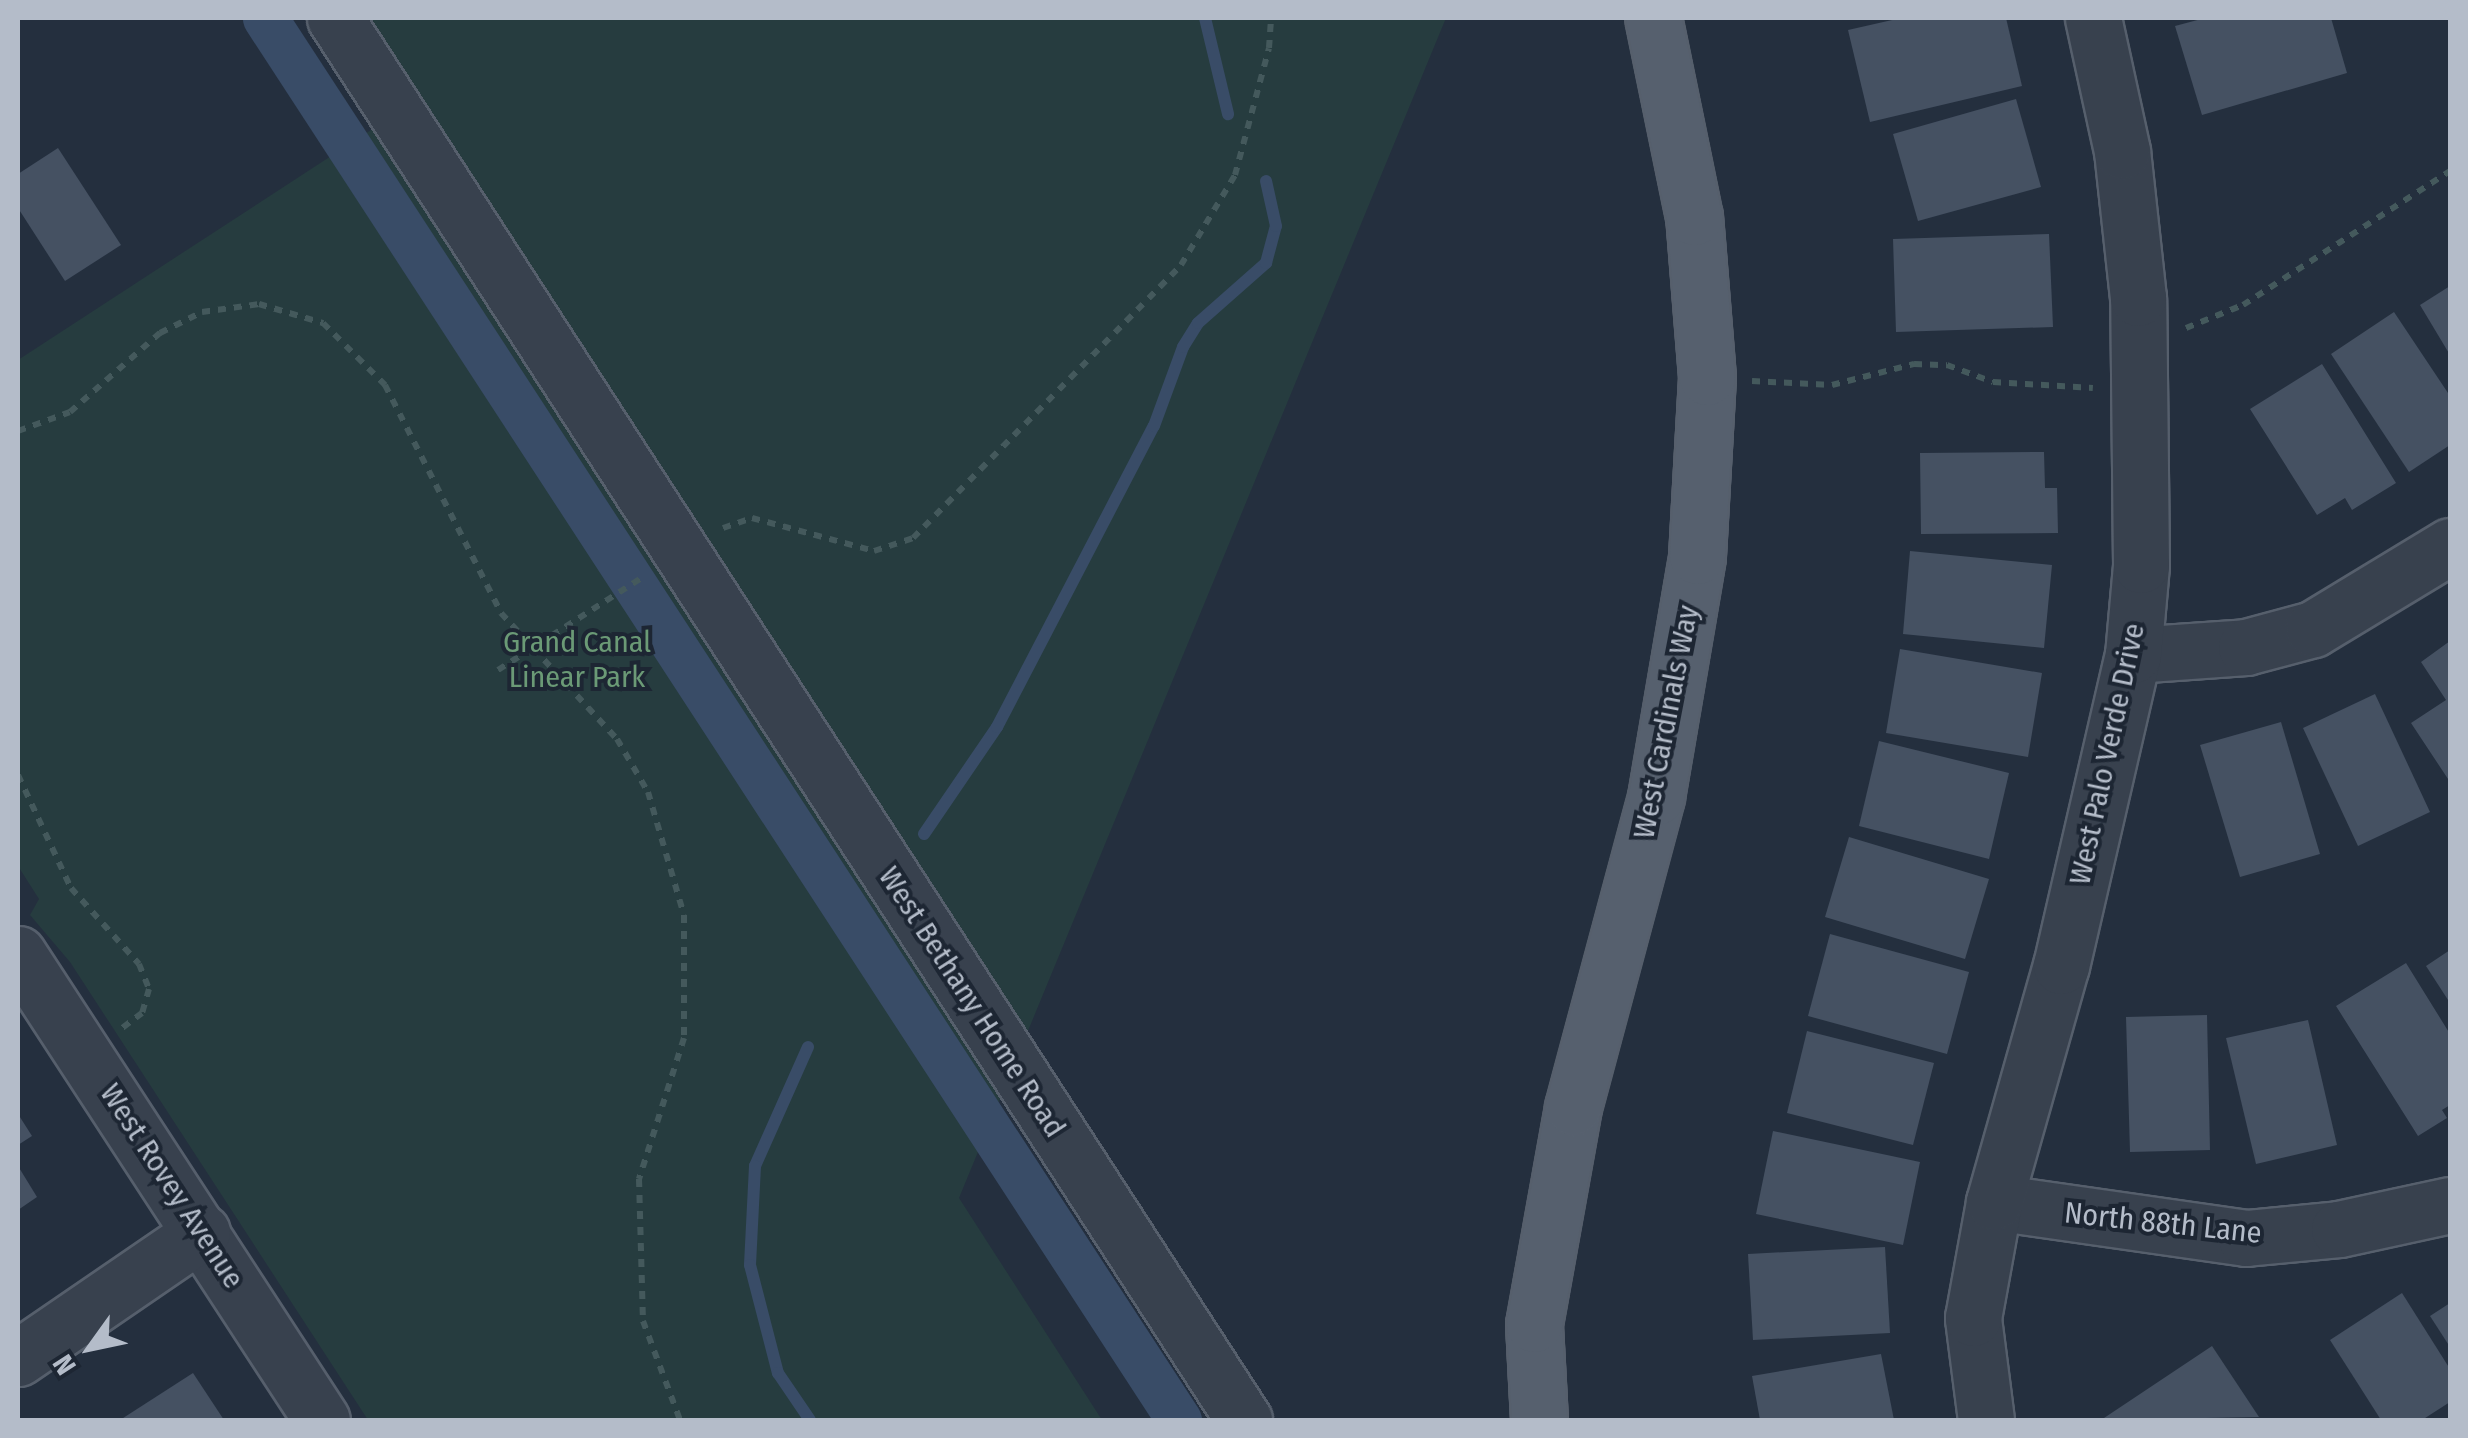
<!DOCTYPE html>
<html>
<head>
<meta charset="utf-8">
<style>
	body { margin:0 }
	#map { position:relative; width:2468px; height:1438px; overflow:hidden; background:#242f3e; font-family:"Fira Sans Condensed",sans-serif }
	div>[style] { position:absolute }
	.green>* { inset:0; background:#263c3f }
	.stream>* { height:12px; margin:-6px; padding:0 6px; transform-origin:6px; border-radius:6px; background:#394c67 }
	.canal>* { height:45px; margin:-22.5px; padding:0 22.5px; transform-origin:22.5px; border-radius:22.5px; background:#394c67 }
	.building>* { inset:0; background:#455162 }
	.path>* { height:6px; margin-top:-3px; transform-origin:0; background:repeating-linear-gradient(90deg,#44595c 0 8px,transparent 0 16px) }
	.roads { filter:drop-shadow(2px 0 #565f6c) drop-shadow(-2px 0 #565f6c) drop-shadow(0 2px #565f6c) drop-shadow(0 -2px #565f6c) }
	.minor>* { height:55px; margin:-27.5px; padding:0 27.5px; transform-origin:27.5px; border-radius:27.5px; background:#38414e }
	.major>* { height:55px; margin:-27.5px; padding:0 27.5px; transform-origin:27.5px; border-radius:27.5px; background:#56606e }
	span { translate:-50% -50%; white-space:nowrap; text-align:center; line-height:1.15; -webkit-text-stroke:8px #1d2633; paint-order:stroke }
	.park-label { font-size:30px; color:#6b9a76 }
	.street-label { font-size:30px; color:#b4bcc9 }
	.frame { position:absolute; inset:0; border:20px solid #b4bcc9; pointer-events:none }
	.north { position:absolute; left:40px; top:1298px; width:100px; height:100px; -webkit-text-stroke:8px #1d2633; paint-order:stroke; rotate:237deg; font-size:28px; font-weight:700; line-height:40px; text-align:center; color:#b4bcc9 }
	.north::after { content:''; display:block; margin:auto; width:35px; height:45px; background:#b4bcc9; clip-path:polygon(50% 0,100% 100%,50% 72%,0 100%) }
</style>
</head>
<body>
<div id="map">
	<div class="green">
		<div style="clip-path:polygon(335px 18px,1446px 18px,959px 1198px,1102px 1420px,368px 1420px,70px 962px,30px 915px,39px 899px,18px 866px,18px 360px,397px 113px)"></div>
	</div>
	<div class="stream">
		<div style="left:1205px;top:18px;width:99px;rotate:76.5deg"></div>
		<div style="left:924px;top:834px;width:130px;rotate:-55.7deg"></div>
		<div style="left:997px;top:727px;width:339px;rotate:-62.5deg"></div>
		<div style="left:1154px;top:426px;width:84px;rotate:-69.8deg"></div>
		<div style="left:1183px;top:347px;width:28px;rotate:-58deg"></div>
		<div style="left:1198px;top:323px;width:91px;rotate:-41.4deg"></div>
		<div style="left:1266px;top:263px;width:38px;rotate:-75deg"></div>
		<div style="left:1276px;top:226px;width:46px;rotate:-102.5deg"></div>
		<div style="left:808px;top:1047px;width:130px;rotate:114deg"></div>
		<div style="left:755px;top:1166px;width:99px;rotate:92.9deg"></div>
		<div style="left:750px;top:1265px;width:112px;rotate:75.5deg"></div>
		<div style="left:778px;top:1373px;width:57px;rotate:55.8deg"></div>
	</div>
	<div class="canal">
		<div style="left:265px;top:18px;width:1674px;rotate:56.9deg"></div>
	</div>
	<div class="building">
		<div style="clip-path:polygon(1901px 18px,2006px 18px,2022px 86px,1870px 122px,1848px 30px)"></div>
		<div style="clip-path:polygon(2205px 18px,2331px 18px,2347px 73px,2202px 115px,2175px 26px)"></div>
		<div style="clip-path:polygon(2016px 99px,2041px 187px,1918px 221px,1893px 134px)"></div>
		<div style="clip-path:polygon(58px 148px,121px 245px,65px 281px,18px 208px,18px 174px)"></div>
		<div style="clip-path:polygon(2049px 234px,2053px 327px,1896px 332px,1893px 239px)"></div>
		<div style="clip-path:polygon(2450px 286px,2450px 355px,2420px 305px)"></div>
		<div style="clip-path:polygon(2394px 312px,2450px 396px,2450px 445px,2409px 472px,2331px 354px)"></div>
		<div style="clip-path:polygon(2322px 364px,2396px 483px,2352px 510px,2345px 498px,2317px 515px,2250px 409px)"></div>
		<div style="clip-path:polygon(2044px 452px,2045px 488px,2057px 488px,2058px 533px,1921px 534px,1920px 453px)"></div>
		<div style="clip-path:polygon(1910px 551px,2052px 565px,2044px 648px,1903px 634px)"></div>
		<div style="clip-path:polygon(2450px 641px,2450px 782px,2411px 723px,2446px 700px,2421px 662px)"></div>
		<div style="clip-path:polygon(1900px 649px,2042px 673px,2028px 757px,1886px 733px)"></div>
		<div style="clip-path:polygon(2375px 694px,2430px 812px,2358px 846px,2303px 728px)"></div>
		<div style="clip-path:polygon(2281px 722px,2320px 854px,2240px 877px,2200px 745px)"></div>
		<div style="clip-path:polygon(1879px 741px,2009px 773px,1989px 859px,1859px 826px)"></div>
		<div style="clip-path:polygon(1849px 837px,1989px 879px,1965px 959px,1825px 917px)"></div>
		<div style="clip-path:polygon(1830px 934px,1969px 972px,1947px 1054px,1808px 1016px)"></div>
		<div style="clip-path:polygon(2450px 950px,2450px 1003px,2426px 966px)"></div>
		<div style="clip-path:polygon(2406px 963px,2450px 1034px,2450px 1105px,2442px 1110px,2447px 1118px,2418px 1136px,2336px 1006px)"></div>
		<div style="clip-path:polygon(2207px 1015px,2210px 1150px,2130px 1152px,2126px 1017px)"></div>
		<div style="clip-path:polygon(2308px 1020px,2337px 1145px,2256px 1164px,2226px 1038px)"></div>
		<div style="clip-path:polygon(1807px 1031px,1934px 1063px,1913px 1145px,1787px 1113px)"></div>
		<div style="clip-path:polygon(18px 1114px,32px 1136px,18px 1145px)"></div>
		<div style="clip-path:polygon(1773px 1131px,1920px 1162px,1903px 1245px,1756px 1214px)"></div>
		<div style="clip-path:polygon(18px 1166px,37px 1197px,18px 1210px)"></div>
		<div style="clip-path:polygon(1885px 1247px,1890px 1333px,1753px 1340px,1748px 1254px)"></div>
		<div style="clip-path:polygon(2402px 1293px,2450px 1369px,2450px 1402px,2422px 1420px,2381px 1420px,2330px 1340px)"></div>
		<div style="clip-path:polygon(2450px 1303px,2450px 1347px,2430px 1316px)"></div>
		<div style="clip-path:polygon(2212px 1346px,2259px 1417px,2101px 1420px)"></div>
		<div style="clip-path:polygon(1881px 1354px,1894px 1420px,1760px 1420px,1752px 1376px)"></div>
		<div style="clip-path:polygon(193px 1373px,224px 1420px,120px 1420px)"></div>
	</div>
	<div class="path">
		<div style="left:2186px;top:328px;width:61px;rotate:-22deg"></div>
		<div style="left:2243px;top:305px;width:247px;rotate:-32.9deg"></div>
		<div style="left:1752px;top:381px;width:80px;rotate:2.9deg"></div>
		<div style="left:1832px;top:385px;width:85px;rotate:-14.4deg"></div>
		<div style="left:1914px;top:364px;width:33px;rotate:2deg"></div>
		<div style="left:1947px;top:365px;width:49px;rotate:20.3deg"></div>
		<div style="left:1993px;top:382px;width:100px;rotate:3.4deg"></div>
		<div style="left:18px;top:431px;width:55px;rotate:-20.1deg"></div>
		<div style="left:70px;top:412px;width:120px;rotate:-41.3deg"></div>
		<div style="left:160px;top:333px;width:47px;rotate:-26.6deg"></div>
		<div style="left:202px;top:312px;width:58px;rotate:-8deg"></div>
		<div style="left:259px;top:304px;width:67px;rotate:16.5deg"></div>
		<div style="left:323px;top:323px;width:88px;rotate:45deg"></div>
		<div style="left:385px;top:385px;width:256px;rotate:63deg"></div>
		<div style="left:501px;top:613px;width:171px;rotate:47.4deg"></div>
		<div style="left:617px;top:739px;width:61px;rotate:59.7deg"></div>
		<div style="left:648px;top:792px;width:128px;rotate:73.7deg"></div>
		<div style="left:684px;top:915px;width:123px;rotate:90deg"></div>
		<div style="left:684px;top:1038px;width:148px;rotate:107.7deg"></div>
		<div style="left:639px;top:1179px;width:142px;rotate:88.4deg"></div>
		<div style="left:643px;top:1321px;width:106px;rotate:69.5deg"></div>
		<div style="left:723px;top:528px;width:31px;rotate:-19deg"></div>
		<div style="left:752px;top:518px;width:126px;rotate:15.1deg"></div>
		<div style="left:874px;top:551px;width:41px;rotate:-18.4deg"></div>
		<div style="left:913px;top:538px;width:383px;rotate:-45.5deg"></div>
		<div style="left:1181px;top:265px;width:105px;rotate:-59deg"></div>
		<div style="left:1235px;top:175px;width:131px;rotate:-75deg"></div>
		<div style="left:1269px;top:48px;width:30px;rotate:-86deg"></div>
		<div style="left:498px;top:670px;width:169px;rotate:-32.7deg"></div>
		<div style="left:18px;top:775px;width:125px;rotate:64.9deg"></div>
		<div style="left:71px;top:888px;width:102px;rotate:48.2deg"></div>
		<div style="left:139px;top:964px;width:27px;rotate:68deg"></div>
		<div style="left:149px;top:989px;width:25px;rotate:106deg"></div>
		<div style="left:142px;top:1013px;width:25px;rotate:143deg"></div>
	</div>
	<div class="roads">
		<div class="minor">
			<div style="left:335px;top:18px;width:1671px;rotate:57.04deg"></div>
			<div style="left:2133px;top:655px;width:113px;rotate:-4deg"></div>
			<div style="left:2246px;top:647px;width:69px;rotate:-15deg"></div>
			<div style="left:2313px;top:629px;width:160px;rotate:-31.2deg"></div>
			<div style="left:18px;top:954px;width:556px;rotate:56.88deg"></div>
			<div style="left:1994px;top:1202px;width:255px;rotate:8.1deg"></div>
			<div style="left:2246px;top:1238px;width:93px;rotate:-5.5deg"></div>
			<div style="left:2339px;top:1229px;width:114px;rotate:-12.2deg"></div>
			<div style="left:18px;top:1358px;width:223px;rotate:-34.4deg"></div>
			<div style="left:1986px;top:1420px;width:103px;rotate:-97.3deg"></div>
			<div style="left:1973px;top:1318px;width:118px;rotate:-79.7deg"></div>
			<div style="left:1994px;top:1202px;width:245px;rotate:-74.2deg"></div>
			<div style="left:2061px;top:966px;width:319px;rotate:-77deg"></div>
			<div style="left:2133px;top:655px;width:90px;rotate:-84.9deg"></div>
			<div style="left:2141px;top:565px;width:267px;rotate:-90.6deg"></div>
			<div style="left:2138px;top:298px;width:148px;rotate:-96.2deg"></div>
			<div style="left:2122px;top:151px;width:136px;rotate:-102.3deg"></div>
		</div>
		<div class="major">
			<div style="left:1539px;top:1420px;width:96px;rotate:-93deg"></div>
			<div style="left:1534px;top:1324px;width:220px;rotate:-79.8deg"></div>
			<div style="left:1573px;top:1107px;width:321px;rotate:-75deg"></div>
			<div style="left:1656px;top:797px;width:244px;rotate:-80.3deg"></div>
			<div style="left:1697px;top:556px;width:179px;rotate:-86.8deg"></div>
			<div style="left:1707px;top:377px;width:161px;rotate:-94.6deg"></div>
			<div style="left:1694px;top:217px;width:203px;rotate:-101.6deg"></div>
		</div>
	</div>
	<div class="park-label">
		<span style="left:577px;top:659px">Grand Canal<br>Linear Park</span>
	</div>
	<div class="street-label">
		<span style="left:1666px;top:722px;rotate:-79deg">West Cardinals Way</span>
		<span style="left:2107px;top:754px;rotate:-78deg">West Palo Verde Drive</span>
		<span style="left:972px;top:1002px;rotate:57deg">West Bethany Home Road</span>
		<span style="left:172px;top:1186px;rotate:57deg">West Rovey Avenue</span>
		<span style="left:2163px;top:1223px;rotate:6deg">North 88th Lane</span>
	</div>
	<div class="frame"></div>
	<div class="north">N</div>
</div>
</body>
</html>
